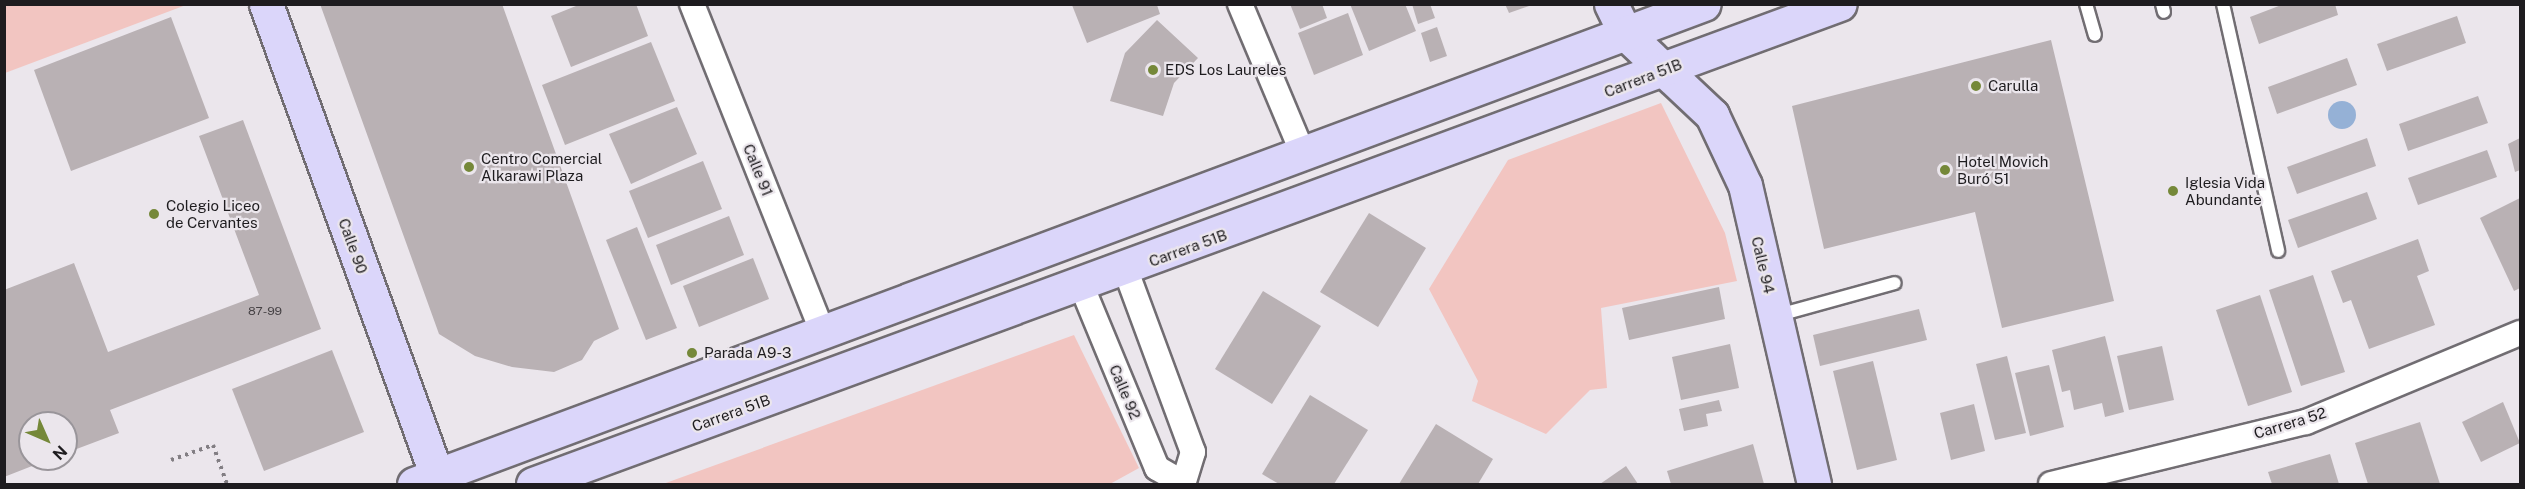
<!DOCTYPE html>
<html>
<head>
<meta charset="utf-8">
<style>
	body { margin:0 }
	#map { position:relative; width:2525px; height:489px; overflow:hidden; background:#ebe6ec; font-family:"Public Sans",sans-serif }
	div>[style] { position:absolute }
	.green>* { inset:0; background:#f2c5c1 }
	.water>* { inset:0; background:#95b1d6 }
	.round { border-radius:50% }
	.building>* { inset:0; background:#b9b1b4 }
	.path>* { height:4px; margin-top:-2px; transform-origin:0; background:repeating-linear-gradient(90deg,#827e83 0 3px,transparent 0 7.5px) }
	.roads { filter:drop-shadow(2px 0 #716d72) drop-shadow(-2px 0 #716d72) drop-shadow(0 2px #716d72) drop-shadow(0 -2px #716d72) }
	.lane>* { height:12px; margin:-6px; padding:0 6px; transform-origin:6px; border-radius:6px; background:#fff }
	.street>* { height:24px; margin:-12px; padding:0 12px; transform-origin:12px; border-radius:12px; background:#fff }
	.secondary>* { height:33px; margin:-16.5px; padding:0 16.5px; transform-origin:16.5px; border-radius:16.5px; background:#dbd6fa }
	.dots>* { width:16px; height:16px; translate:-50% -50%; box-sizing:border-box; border:3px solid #ebe6ec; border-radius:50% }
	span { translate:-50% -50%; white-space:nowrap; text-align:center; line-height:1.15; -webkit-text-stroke:4.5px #ebe6ec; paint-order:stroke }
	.number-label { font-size:12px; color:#454144 }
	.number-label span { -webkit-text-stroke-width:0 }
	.poi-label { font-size:15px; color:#1e1c1f }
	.left { translate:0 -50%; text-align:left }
	.street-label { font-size:15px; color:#1e1c1f }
	.frame { position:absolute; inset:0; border:6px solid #1e1c1f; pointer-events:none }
	.north { position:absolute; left:18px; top:411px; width:60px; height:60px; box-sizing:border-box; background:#ebe6ec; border:2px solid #99959a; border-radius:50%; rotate:135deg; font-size:16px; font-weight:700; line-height:24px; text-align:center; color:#1e1c1f }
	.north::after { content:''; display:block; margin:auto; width:21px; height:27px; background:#758839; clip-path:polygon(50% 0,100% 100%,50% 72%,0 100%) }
</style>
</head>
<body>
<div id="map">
	<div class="green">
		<div style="clip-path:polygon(5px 4px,186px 4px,186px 5px,5px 73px)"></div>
		<div style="clip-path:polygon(1661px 103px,1725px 233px,1737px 281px,1601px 308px,1607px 388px,1590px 390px,1546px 434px,1472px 401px,1478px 381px,1429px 289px,1508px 160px)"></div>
		<div style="clip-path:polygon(1074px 335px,1139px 468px,1110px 484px,663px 484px)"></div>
	</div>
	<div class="water">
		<div class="round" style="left:2328px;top:101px;width:28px;height:28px"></div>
	</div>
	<div class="building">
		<div style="clip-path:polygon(320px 4px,502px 4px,619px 329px,594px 341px,582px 360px,554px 372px,512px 367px,475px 356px,439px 334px)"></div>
		<div style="clip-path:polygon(581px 4px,636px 4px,648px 36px,571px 67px,551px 16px)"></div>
		<div style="clip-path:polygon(1290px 4px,1322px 4px,1327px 18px,1300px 29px)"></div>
		<div style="clip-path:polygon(1350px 4px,1405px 4px,1416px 31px,1369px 51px)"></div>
		<div style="clip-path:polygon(1412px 4px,1430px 4px,1435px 18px,1418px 24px)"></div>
		<div style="clip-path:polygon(1505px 4px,1532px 4px,1532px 5px,1509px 13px)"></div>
		<div style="clip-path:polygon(2284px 4px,2335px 4px,2338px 15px,2259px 44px,2250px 17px)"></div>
		<div style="clip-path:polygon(1072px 5px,1157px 5px,1160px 14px,1087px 43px)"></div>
		<div style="clip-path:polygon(1348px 13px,1363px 55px,1314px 75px,1298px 33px)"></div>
		<div style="clip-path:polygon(2457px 16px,2466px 43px,2387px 71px,2377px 44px)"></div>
		<div style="clip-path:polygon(171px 17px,209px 118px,71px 171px,34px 70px)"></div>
		<div style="clip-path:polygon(1157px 20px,1198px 58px,1174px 83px,1163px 116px,1110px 101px,1125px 53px)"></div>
		<div style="clip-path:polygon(1437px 27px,1447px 56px,1430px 62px,1421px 33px)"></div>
		<div style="clip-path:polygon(2051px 40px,2114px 301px,2002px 328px,1975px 212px,1824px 249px,1792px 106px)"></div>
		<div style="clip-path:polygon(651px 42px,675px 101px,565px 145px,542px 85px)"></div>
		<div style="clip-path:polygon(2347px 58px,2357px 85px,2277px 114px,2268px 87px)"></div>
		<div style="clip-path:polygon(2478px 96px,2488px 123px,2408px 151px,2399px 124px)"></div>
		<div style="clip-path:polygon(677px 107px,697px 154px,631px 184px,609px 134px)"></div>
		<div style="clip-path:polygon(243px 120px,321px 329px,110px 410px,119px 433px,66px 453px,66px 423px,30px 423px,30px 459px,50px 459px,4px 477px,4px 290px,74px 263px,108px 352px,259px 295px,199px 136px)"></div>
		<div style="clip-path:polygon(2367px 138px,2376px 166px,2297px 194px,2287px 167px)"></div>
		<div style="clip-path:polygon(2520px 138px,2520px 170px,2515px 172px,2508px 144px)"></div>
		<div style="clip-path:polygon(2487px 150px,2497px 177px,2418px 205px,2408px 178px)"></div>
		<div style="clip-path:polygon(703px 161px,722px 209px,648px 238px,629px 191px)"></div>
		<div style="clip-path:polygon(2367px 192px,2377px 219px,2298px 248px,2288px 220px)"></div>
		<div style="clip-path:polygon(2520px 198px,2520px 288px,2514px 291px,2480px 218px)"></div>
		<div style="clip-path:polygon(1369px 213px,1426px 248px,1378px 327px,1320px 292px)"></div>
		<div style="clip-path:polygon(729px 216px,744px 255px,671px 285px,656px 245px)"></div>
		<div style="clip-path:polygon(637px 227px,677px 328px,646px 340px,606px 240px)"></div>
		<div style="clip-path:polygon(2418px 239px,2429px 271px,2417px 276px,2435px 325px,2369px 349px,2351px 300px,2343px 303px,2331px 271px)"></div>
		<div style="clip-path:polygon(753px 258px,769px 299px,699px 327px,683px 286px)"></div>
		<div style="clip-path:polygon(2313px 275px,2345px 372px,2301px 386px,2269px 290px)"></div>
		<div style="clip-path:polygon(1719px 287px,1725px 319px,1629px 340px,1622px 308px)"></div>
		<div style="clip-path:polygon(1263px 291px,1321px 326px,1272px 404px,1215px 369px)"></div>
		<div style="clip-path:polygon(2260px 295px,2292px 392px,2248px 406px,2216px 310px)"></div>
		<div style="clip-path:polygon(1919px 309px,1927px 340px,1820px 366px,1813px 335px)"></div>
		<div style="clip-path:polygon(2105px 336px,2124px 412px,2105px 417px,2102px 403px,2074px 410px,2070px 390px,2062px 392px,2052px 350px)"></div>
		<div style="clip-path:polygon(1730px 344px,1739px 388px,1681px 400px,1672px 357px)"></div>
		<div style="clip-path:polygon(2162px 346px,2174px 400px,2129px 410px,2117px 356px)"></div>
		<div style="clip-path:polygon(332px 350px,364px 432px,264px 471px,232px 389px)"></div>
		<div style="clip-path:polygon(2007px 356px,2026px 433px,1995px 440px,1976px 364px)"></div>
		<div style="clip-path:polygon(1873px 361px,1897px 460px,1857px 470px,1833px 371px)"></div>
		<div style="clip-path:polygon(2049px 365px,2064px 427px,2030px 436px,2015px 373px)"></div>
		<div style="clip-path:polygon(1310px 395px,1368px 430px,1334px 484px,1279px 484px,1262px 474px)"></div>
		<div style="clip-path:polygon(1719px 400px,1722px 411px,1706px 414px,1708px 426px,1684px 431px,1679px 409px)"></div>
		<div style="clip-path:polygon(2503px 402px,2520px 443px,2481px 462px,2462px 422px)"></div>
		<div style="clip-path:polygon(1974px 404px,1985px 451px,1951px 460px,1940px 413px)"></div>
		<div style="clip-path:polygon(2420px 422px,2440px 484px,2368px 484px,2355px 443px)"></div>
		<div style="clip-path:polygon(1436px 424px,1493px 459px,1478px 484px,1399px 484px)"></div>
		<div style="clip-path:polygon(1753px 444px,1764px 484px,1671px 484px,1667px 471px)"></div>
		<div style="clip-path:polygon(2330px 454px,2339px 484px,2272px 484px,2268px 472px)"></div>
		<div style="clip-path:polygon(1626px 466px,1638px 484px,1600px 484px)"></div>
	</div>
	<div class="path">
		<div style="left:171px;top:460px;width:45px;rotate:-19.7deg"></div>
		<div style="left:213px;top:445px;width:41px;rotate:70.3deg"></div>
	</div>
	<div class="roads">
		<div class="lane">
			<div style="left:2086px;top:4px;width:32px;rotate:74deg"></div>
			<div style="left:2162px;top:4px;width:8px;rotate:76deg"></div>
			<div style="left:2223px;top:4px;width:253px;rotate:77.4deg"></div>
			<div style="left:1775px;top:316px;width:124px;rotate:-15.4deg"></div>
		</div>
		<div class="street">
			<div style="left:692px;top:4px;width:357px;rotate:68.3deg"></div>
			<div style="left:1240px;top:4px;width:165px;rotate:67.2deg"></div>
			<div style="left:1126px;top:271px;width:193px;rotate:69.7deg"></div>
			<div style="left:1193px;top:452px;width:34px;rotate:107deg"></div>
			<div style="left:1082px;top:287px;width:196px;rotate:67.5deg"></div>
			<div style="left:1157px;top:468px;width:30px;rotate:30deg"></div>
			<div style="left:2051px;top:484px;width:262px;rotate:-13.7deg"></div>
			<div style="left:2306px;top:422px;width:232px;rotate:-22.6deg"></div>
		</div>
		<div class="secondary">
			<div style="left:266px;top:4px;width:502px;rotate:70.09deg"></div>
			<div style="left:1611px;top:4px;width:32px;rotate:64deg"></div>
			<div style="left:1625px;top:33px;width:120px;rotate:43.3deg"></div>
			<div style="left:1712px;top:115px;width:77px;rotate:64.8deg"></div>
			<div style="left:1745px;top:185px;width:307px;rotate:77deg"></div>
			<div style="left:414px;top:484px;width:1376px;rotate:-20.41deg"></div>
			<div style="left:533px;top:484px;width:1392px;rotate:-20.17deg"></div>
		</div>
	</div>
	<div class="dots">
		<div style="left:1153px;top:70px;background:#758839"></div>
		<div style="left:1976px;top:86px;background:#758839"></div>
		<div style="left:469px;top:167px;background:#758839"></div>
		<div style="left:1945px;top:170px;background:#758839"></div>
		<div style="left:2173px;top:191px;background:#758839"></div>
		<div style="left:154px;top:214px;background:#758839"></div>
		<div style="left:692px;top:353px;background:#758839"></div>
	</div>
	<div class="number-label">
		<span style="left:265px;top:312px">87-99</span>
	</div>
	<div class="poi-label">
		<span class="left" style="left:1165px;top:70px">EDS Los Laureles</span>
		<span class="left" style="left:1988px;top:86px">Carulla</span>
		<span class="left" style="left:481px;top:167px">Centro Comercial<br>Alkarawi Plaza</span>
		<span class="left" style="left:1957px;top:170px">Hotel Movich<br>Buró 51</span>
		<span class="left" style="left:2185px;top:191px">Iglesia Vida<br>Abundante</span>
		<span class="left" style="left:166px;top:214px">Colegio Liceo<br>de Cervantes</span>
		<span class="left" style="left:704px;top:353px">Parada A9-3</span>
	</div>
	<div class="street-label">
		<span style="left:1643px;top:78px;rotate:-21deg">Carrera 51B</span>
		<span style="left:758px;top:170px;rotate:68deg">Calle 91</span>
		<span style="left:353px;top:246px;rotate:70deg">Calle 90</span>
		<span style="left:1188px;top:248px;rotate:-20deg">Carrera 51B</span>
		<span style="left:1763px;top:265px;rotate:77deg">Calle 94</span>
		<span style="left:1125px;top:392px;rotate:67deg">Calle 92</span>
		<span style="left:731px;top:413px;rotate:-20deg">Carrera 51B</span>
		<span style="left:2290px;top:423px;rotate:-17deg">Carrera 52</span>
	</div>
	<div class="frame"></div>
	<div class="north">N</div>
</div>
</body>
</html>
